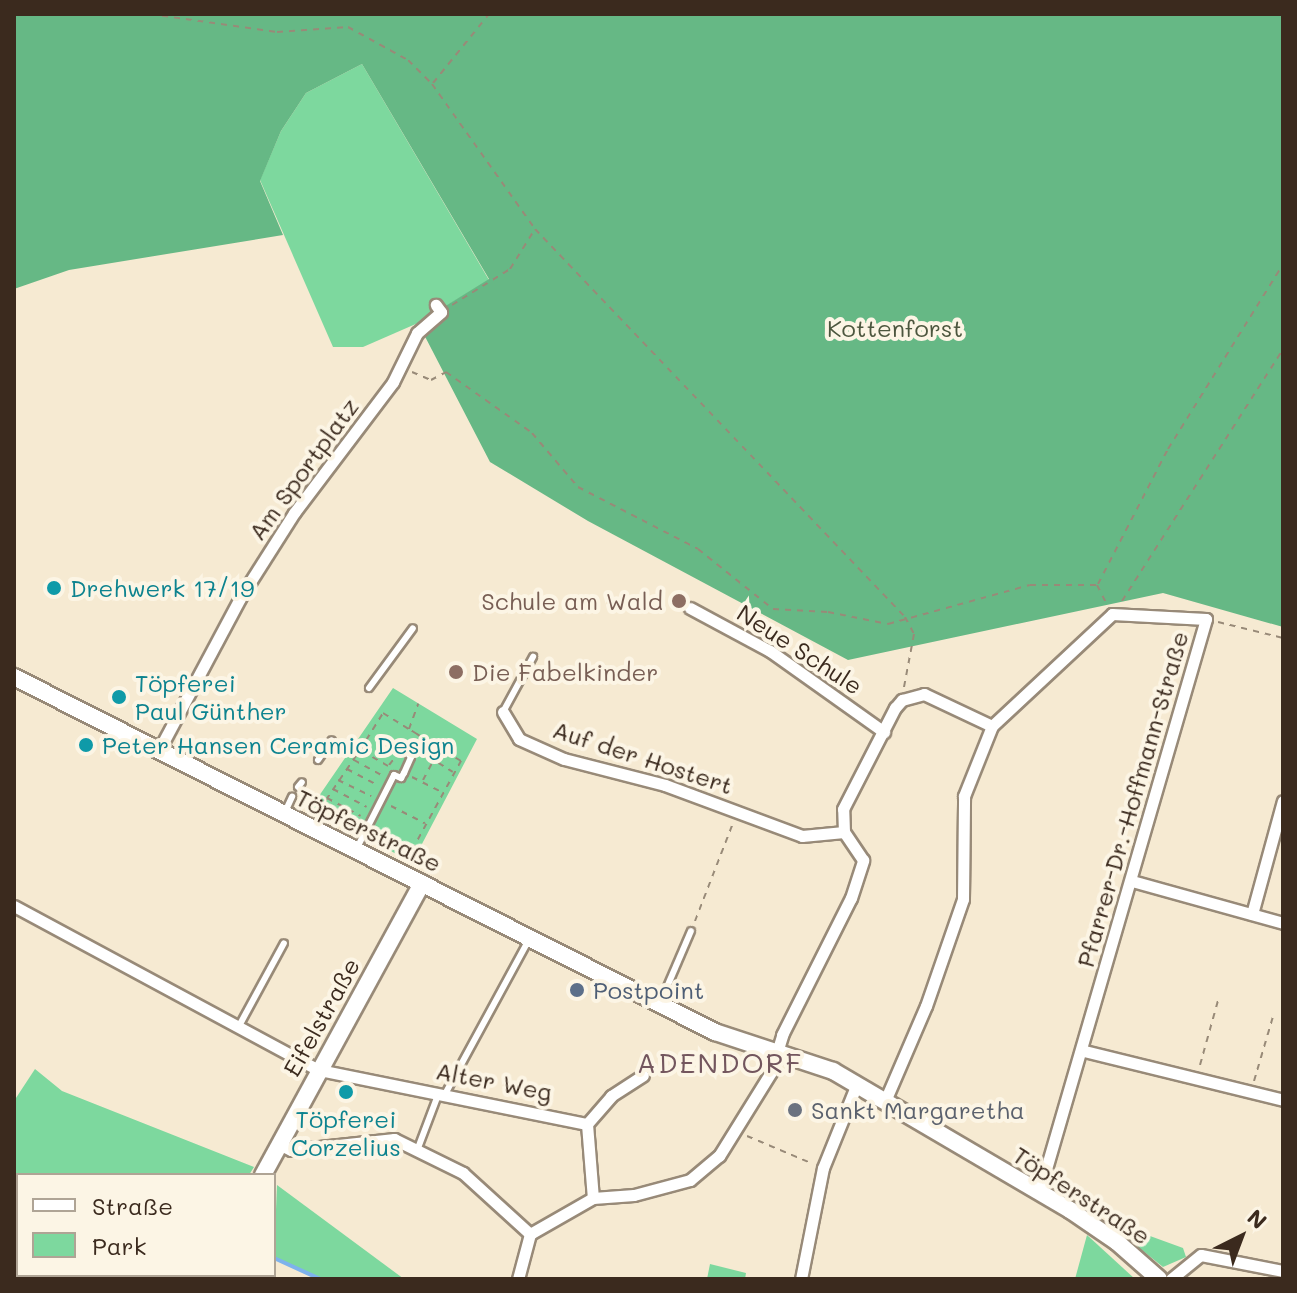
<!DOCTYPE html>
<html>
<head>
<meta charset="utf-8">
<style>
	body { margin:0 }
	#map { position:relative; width:1297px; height:1293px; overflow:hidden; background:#f6ead2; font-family:Mali,sans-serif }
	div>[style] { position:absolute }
	.green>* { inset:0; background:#7dd89e }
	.forest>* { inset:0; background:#66b885 }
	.stream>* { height:4px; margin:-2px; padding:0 2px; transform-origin:2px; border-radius:2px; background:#7eb2ec }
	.path>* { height:2px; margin-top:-1px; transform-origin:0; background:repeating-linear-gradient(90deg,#988a78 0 6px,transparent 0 12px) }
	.roads { filter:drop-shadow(2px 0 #988a78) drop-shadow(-2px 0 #988a78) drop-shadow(0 2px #988a78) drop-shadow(0 -2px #988a78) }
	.lane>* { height:6px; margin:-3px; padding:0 3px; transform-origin:3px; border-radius:3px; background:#fff }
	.street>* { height:11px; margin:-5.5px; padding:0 5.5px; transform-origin:5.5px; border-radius:5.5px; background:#fff }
	.secondary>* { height:16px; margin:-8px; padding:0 8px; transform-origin:8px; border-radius:8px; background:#fff }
	.dots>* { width:22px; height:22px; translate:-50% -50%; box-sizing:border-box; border:4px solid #fcf5e5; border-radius:50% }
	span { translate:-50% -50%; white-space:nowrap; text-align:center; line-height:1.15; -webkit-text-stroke:8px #fcf5e5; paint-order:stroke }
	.park-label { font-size:24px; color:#4c563e }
	.street-label { font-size:24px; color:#3b2a1e }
	.culture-label { font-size:24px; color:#0d838f }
	.left { translate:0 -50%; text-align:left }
	.education-label { font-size:24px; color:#785e54 }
	.right { translate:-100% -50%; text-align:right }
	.service-label { font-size:24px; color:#4e5e75 }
	.worship-label { font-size:24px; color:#5b616d }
	.quarter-label { font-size:28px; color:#73565e; letter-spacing:2px }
	.frame { position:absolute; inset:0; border:16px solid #3b2a1e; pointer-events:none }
	.legend { position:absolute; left:16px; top:1173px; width:260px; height:104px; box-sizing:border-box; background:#fcf5e5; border:2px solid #afa495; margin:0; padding:10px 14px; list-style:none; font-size:24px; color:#3b2a1e }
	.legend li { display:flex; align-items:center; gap:16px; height:40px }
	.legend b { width:40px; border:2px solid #afa495 }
	.north { position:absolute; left:1201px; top:1197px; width:80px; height:80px; -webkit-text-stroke:6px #fcf5e5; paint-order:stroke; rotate:42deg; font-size:22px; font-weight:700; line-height:32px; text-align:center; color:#3b2a1e }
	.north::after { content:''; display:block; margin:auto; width:28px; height:36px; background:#3b2a1e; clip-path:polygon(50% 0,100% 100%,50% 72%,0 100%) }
</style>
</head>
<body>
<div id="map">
	<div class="green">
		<div style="clip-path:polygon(362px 64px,489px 280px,418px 323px,363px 347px,333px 347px,260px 180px,281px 131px,306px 93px)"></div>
		<div style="clip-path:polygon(393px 688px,477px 739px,412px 863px,361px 834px,308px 812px)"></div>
		<div style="clip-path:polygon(35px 1069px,62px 1091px,254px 1167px,249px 1175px,18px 1175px,14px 1265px,14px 1101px)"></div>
		<div style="clip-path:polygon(277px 1185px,404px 1279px,322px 1279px,274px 1258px)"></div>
		<div style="clip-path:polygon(1128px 1228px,1183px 1248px,1186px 1257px,1163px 1267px,1122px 1234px)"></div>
		<div style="clip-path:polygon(1087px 1235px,1135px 1279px,1075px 1279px)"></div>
		<div style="clip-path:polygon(710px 1264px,746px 1273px,745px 1279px,707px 1279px)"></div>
	</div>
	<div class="forest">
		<div style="clip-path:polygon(14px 14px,1283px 14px,1283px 627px,1163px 593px,848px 660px,588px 521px,490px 462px,418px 323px,489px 279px,362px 64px,306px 93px,281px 131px,260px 181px,283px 235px,69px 270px,14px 289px)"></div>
	</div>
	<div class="stream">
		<div style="left:274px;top:1258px;width:51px;rotate:24.5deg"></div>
		<div style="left:14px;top:1274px;width:4px"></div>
		<div style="left:40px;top:1275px;width:95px"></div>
	</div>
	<div class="path">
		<div style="left:150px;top:14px;width:128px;rotate:8.1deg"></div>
		<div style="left:277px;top:32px;width:71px;rotate:-4deg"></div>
		<div style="left:348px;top:27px;width:68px;rotate:28.8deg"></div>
		<div style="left:408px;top:60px;width:34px;rotate:45deg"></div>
		<div style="left:432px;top:84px;width:178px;rotate:54.6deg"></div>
		<div style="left:535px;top:229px;width:536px;rotate:46.36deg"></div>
		<div style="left:905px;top:617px;width:19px;rotate:62deg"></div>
		<div style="left:914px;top:634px;width:54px;rotate:100.7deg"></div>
		<div style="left:433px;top:83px;width:89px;rotate:-50.9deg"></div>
		<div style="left:452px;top:305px;width:68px;rotate:-31.8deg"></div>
		<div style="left:510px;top:269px;width:47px;rotate:-58deg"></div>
		<div style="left:412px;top:372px;width:21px;rotate:23deg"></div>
		<div style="left:431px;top:380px;width:17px;rotate:-28deg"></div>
		<div style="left:446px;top:372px;width:105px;rotate:35.3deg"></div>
		<div style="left:532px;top:433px;width:71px;rotate:49.6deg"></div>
		<div style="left:578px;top:487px;width:135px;rotate:27.3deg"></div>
		<div style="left:698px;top:549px;width:96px;rotate:38.7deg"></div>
		<div style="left:773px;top:609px;width:55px;rotate:3.1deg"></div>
		<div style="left:828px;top:612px;width:61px;rotate:11.3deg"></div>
		<div style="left:888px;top:624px;width:147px;rotate:-15.4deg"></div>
		<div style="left:1030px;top:585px;width:67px"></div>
		<div style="left:1097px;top:585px;width:22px;rotate:63deg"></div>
		<div style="left:1098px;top:584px;width:152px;rotate:-62.6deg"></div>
		<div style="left:1168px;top:449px;width:218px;rotate:-58.1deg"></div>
		<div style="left:1122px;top:601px;width:299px;rotate:-57.4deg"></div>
		<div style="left:1218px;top:622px;width:67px;rotate:13.8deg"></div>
		<div style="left:411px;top:745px;width:13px;rotate:-61deg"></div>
		<div style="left:417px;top:734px;width:9px;rotate:-148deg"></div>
		<div style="left:409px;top:729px;width:27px;rotate:-70deg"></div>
		<div style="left:418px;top:750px;width:41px;rotate:32.2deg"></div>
		<div style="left:354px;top:760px;width:33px;rotate:29deg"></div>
		<div style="left:389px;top:765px;width:14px;rotate:-51deg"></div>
		<div style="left:388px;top:766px;width:32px;rotate:-150deg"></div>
		<div style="left:360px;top:750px;width:44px;rotate:-58.1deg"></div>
		<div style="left:383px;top:713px;width:31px;rotate:32deg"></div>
		<div style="left:347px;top:769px;width:34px;rotate:28deg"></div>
		<div style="left:412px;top:777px;width:34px;rotate:27deg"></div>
		<div style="left:338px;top:780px;width:37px;rotate:26deg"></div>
		<div style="left:423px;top:780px;width:21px;rotate:-62deg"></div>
		<div style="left:333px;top:789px;width:38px;rotate:28deg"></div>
		<div style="left:327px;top:798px;width:38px;rotate:28deg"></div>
		<div style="left:391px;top:806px;width:38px;rotate:27deg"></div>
		<div style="left:357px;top:830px;width:43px;rotate:-152.2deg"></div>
		<div style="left:319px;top:810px;width:73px;rotate:-55.7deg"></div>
		<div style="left:373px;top:838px;width:35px;rotate:27deg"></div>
		<div style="left:404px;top:854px;width:9px;rotate:-27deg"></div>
		<div style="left:412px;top:850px;width:102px;rotate:-61.2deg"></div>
		<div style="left:461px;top:761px;width:52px;rotate:-148.5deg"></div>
		<div style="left:695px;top:921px;width:105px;rotate:-68.8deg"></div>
		<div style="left:1200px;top:1065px;width:71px;rotate:-74.4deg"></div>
		<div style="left:1254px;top:1081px;width:71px;rotate:-73.6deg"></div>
		<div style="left:747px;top:1136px;width:69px;rotate:22.9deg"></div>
	</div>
	<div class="roads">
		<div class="lane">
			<div style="left:369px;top:688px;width:74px;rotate:-53.7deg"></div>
			<div style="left:503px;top:712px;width:63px;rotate:-61.4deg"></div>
			<div style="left:318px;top:760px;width:24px;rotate:-55deg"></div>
			<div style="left:298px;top:787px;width:6px;rotate:-51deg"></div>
			<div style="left:285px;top:812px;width:17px;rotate:-65deg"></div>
			<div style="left:357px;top:848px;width:82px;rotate:-63.1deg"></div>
			<div style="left:394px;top:775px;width:8px;rotate:23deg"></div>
			<div style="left:401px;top:778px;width:6px;rotate:-59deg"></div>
			<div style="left:404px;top:773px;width:17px;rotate:-66deg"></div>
			<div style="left:411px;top:757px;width:6px;rotate:-129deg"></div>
			<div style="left:661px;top:1001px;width:76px;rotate:-66.8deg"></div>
			<div style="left:239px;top:1026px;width:94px;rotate:-61.5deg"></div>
			<div style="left:444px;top:1096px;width:176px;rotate:-61.5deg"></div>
			<div style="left:418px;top:1148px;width:57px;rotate:-69.3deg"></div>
		</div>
		<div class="street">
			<div style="left:690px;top:608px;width:91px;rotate:28.3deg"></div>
			<div style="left:770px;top:651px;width:140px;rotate:35.4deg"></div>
			<div style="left:503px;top:712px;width:31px;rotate:59deg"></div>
			<div style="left:519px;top:739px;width:49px;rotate:24deg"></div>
			<div style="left:564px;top:759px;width:104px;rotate:14.4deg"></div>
			<div style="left:665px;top:785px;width:146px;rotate:20.4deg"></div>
			<div style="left:802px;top:836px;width:42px;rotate:-5.4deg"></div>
			<div style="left:159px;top:750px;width:172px;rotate:-61.9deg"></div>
			<div style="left:240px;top:598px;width:101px;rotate:-57.6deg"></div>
			<div style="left:294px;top:513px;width:164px;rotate:-52.9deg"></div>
			<div style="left:393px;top:382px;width:55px;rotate:-63.9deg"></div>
			<div style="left:417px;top:333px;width:32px;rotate:-41deg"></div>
			<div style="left:441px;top:312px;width:9px;rotate:-126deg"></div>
			<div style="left:1132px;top:881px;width:157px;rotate:15.5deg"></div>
			<div style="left:14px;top:906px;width:346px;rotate:28.3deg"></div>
			<div style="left:319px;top:1070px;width:273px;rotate:11.4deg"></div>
			<div style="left:587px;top:1124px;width:74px;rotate:85.4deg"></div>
			<div style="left:1252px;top:914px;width:117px;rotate:-74.7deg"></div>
			<div style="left:1084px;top:1051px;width:205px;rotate:13.8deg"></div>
			<div style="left:885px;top:1101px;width:103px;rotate:-66.7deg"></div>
			<div style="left:926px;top:1006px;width:113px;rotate:-70.9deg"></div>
			<div style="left:963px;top:899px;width:103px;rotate:-89.4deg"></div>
			<div style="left:964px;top:796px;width:75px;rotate:-68.2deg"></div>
			<div style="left:992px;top:726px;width:164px;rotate:-43deg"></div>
			<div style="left:1112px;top:614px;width:94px;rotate:3deg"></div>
			<div style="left:1206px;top:619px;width:598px;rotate:106.22deg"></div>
			<div style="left:587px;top:1124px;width:37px;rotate:-49deg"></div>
			<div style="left:611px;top:1096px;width:38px;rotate:-33deg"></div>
			<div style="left:279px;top:1144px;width:13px;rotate:27deg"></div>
			<div style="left:291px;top:1150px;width:104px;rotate:-6.1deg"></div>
			<div style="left:394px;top:1139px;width:77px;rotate:26.2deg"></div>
			<div style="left:463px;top:1173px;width:91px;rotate:42.3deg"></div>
			<div style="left:518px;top:1279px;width:47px;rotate:-75.1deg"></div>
			<div style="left:530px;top:1234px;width:73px;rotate:-29.7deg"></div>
			<div style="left:593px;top:1198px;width:41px;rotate:-4.2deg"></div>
			<div style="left:634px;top:1195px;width:58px;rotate:-15deg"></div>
			<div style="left:690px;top:1180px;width:38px;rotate:-40deg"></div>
			<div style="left:719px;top:1156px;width:99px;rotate:-58.2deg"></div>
			<div style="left:771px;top:1072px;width:39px;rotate:-73deg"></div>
			<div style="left:782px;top:1035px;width:153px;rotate:-63.3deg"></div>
			<div style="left:851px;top:898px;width:40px;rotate:-72deg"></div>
			<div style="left:863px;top:860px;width:34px;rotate:-124deg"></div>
			<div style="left:844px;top:832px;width:23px;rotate:-92deg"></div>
			<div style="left:843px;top:809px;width:114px;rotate:-62.8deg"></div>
			<div style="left:895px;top:708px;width:11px;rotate:-49deg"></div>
			<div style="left:902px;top:700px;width:23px;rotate:-15deg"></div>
			<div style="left:924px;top:694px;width:75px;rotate:25.2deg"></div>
			<div style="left:801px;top:1279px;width:113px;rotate:-78.8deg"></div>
			<div style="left:823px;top:1168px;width:91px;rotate:-68deg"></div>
			<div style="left:1171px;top:1279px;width:38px;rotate:-39deg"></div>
			<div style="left:1201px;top:1255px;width:84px;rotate:11deg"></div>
		</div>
		<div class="secondary">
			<div style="left:14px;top:677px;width:786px;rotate:26.86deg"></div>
			<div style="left:715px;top:1032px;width:124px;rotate:18.3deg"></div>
			<div style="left:833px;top:1071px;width:275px;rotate:30.4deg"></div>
			<div style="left:1070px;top:1210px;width:57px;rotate:34.2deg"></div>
			<div style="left:1117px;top:1242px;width:56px;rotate:41.4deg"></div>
			<div style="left:263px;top:1175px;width:332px;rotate:-61.4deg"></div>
			<div style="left:209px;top:1279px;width:4px;rotate:-63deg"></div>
		</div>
	</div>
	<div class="dots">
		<div style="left:54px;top:588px;background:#0f9aa8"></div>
		<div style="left:679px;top:601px;background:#8d6e63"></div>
		<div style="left:456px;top:672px;background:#8d6e63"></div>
		<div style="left:119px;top:697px;background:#0f9aa8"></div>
		<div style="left:86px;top:745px;background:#0f9aa8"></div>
		<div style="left:577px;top:990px;background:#5c6f8a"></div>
		<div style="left:346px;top:1092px;background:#0f9aa8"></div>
		<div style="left:795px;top:1110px;background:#6b7280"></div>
	</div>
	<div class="park-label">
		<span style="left:895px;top:328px">Kottenforst</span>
	</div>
	<div class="street-label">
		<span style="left:303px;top:469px;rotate:-54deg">Am Sportplatz</span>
		<span style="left:800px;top:649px;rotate:33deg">Neue Schule</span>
		<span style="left:643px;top:757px;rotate:18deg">Auf der Hostert</span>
		<span style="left:1132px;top:799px;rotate:-74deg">Pfarrer-Dr.-Hoffmann-Straße</span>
		<span style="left:369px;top:830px;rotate:26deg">Töpferstraße</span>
		<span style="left:321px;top:1017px;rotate:-61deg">Eifelstraße</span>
		<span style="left:494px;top:1081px;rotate:11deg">Alter Weg</span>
		<span style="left:1082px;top:1195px;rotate:33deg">Töpferstraße</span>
	</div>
	<div class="culture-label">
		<span class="left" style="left:70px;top:588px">Drehwerk 17/19</span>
		<span class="left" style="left:135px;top:697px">Töpferei<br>Paul Günther</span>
		<span class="left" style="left:102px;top:745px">Peter Hansen Ceramic Design</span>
		<span style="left:346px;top:1133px">Töpferei<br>Corzelius</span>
	</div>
	<div class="education-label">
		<span class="right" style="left:663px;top:601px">Schule am Wald</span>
		<span class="left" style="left:472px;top:672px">Die Fabelkinder</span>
	</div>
	<div class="service-label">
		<span class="left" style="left:593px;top:990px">Postpoint</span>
	</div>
	<div class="worship-label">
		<span class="left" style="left:811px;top:1110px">Sankt Margaretha</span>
	</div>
	<div class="quarter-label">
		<span style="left:720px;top:1062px">ADENDORF</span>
	</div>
	<div class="frame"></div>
	<ul class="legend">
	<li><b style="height:10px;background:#fff"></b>Straße</li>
	<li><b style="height:22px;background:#7dd89e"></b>Park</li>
	</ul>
	<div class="north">N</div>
</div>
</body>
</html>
